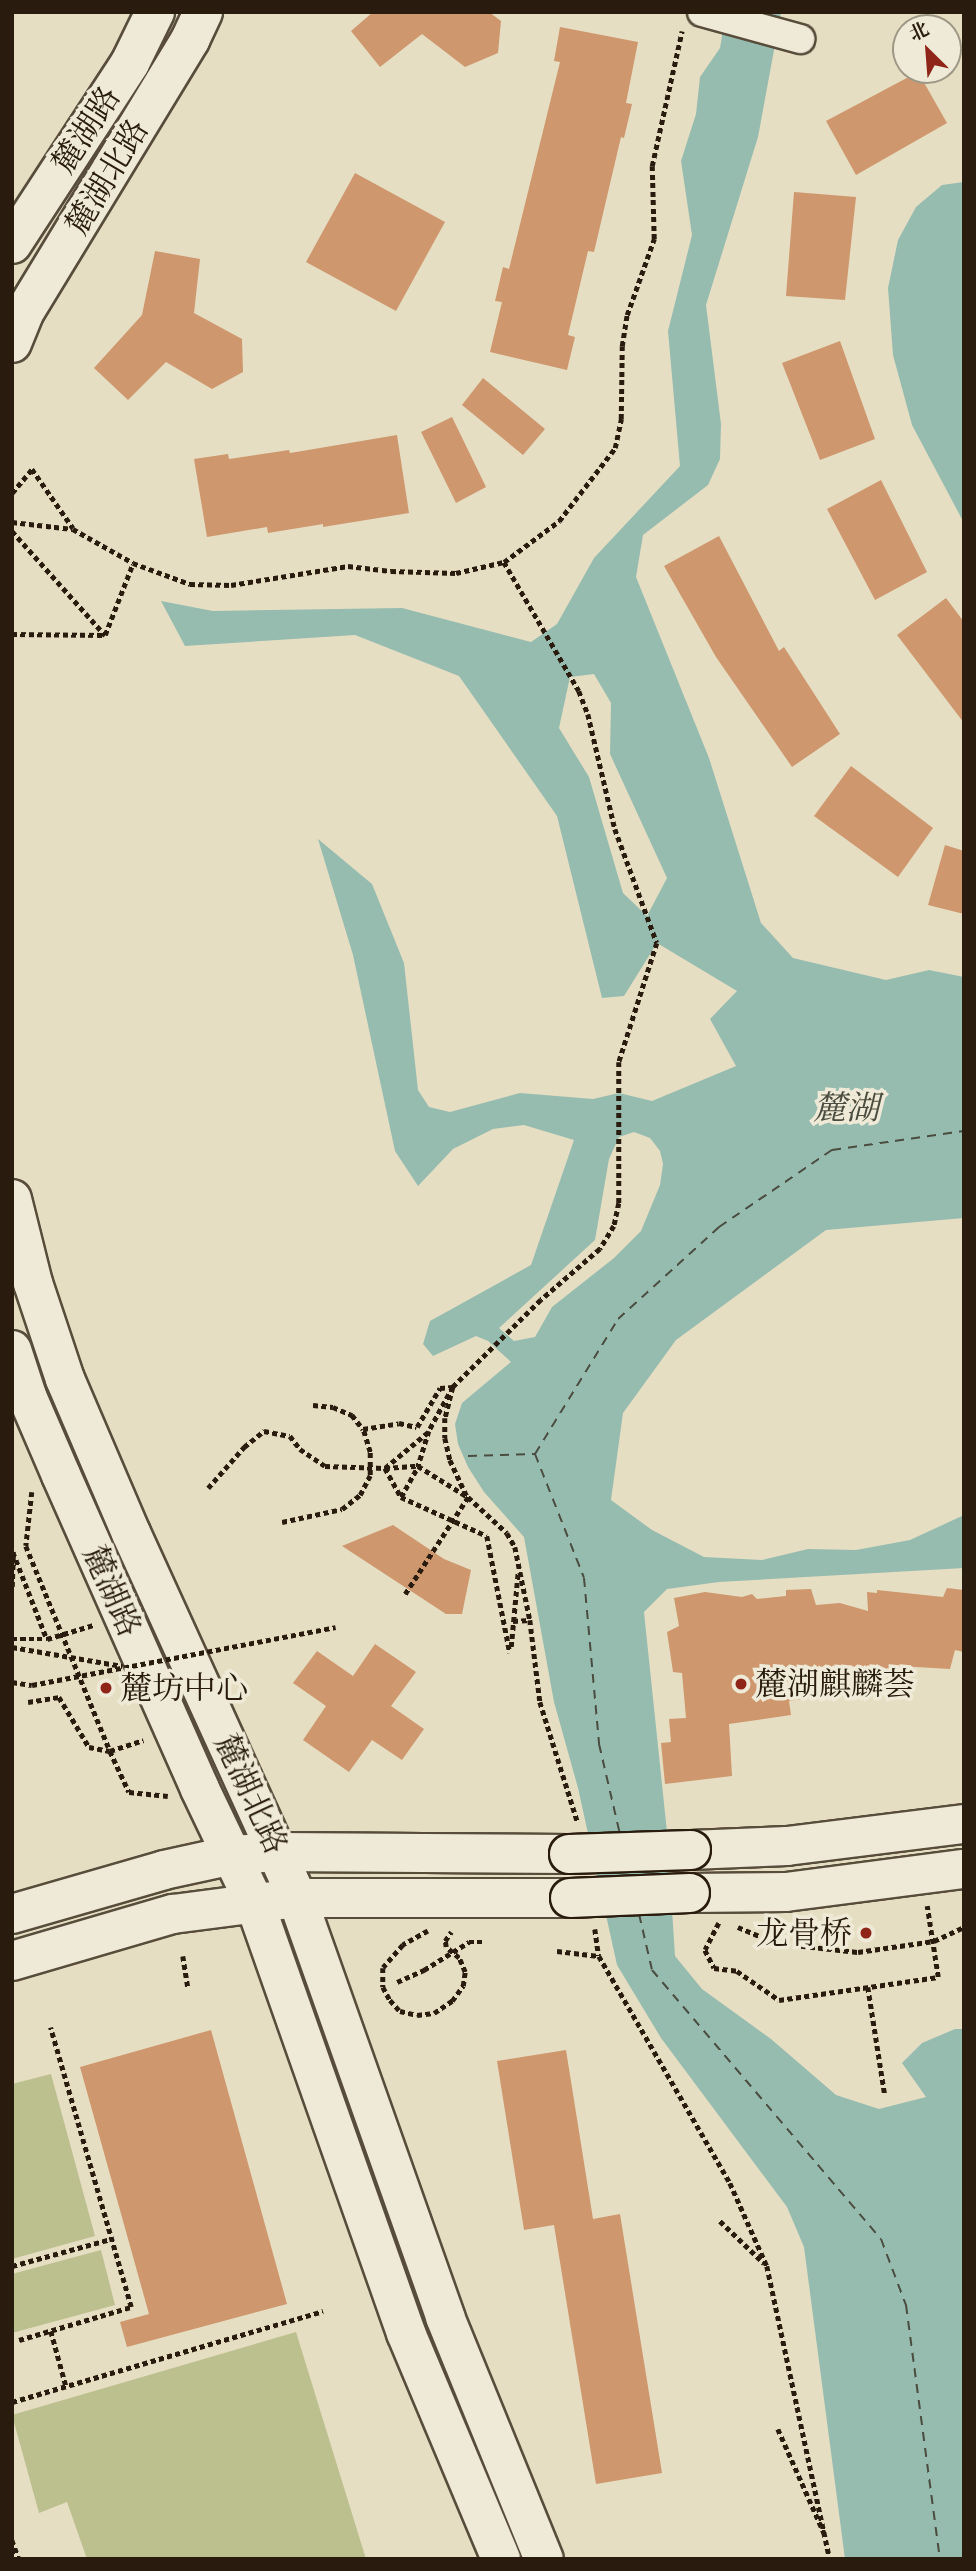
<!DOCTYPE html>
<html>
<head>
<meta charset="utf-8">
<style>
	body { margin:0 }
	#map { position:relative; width:976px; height:2571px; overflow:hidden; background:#e6dec2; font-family:"EB Garamond","Noto Serif SC",serif }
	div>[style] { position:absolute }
	.green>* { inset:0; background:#bcbf8e }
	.water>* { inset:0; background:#96bcb0 }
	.ferry>* { height:2px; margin-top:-1px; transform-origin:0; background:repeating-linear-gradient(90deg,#4a4c3f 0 9px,transparent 0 16px) }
	.building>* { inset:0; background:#ce976e }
	.path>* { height:4.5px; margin-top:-2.25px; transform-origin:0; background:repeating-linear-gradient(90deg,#291c0e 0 5px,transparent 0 8.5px) }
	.roads { filter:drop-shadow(2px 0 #584c3b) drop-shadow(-2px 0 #584c3b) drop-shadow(0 2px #584c3b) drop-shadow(0 -2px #584c3b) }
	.street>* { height:28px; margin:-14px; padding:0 14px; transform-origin:14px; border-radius:14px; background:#efead7 }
	.secondary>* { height:38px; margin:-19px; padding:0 19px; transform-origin:19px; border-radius:19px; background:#efead7 }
	.path-bridge>* { height:4.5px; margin-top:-2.25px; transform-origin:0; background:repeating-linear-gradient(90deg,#291c0e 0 5px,transparent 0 8.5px) }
	.bridges { filter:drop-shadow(2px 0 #291c0e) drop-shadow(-2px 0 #291c0e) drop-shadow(0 2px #291c0e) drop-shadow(0 -2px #291c0e) }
	.secondary-bridge>* { height:38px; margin:-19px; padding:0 19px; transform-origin:19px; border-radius:19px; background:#efead7 }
	.dots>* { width:19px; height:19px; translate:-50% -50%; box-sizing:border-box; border:4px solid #efead7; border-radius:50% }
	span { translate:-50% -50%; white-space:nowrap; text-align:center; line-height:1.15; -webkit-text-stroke:7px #efead7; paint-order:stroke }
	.street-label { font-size:32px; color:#291c0e }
	.poi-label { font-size:32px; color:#291c0e }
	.left { translate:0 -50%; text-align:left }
	.right { translate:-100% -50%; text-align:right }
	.water-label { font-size:33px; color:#4a4c3f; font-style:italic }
	.frame { position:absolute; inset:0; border:14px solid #291c0e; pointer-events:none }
	.north { position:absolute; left:892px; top:14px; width:70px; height:70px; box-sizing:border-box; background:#efead7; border:2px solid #a09887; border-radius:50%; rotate:335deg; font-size:19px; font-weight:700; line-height:28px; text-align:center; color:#291c0e }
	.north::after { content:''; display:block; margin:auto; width:24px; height:32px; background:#8f2418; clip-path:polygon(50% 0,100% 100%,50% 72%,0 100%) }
</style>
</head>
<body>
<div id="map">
	<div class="green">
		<div style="clip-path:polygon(51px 2074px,95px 2236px,12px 2259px,12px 2084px)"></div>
		<div style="clip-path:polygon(101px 2250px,115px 2305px,12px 2333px,12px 2274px)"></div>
		<div style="clip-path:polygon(296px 2332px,366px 2559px,87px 2559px,67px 2502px,39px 2513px,12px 2415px)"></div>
	</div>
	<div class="water">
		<div style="clip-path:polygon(evenodd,726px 12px,781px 12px,758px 137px,706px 305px,721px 424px,720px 459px,708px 485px,643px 535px,636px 577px,709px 758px,761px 923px,793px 958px,886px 980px,929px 970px,964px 977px,964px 1218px,826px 1230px,676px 1340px,623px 1413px,611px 1500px,652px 1530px,704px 1557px,762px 1560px,808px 1549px,856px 1550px,910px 1540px,964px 1515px,964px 1568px,719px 1582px,667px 1589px,644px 1612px,667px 1832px,675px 1956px,702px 1989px,771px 2039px,836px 2095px,879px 2109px,926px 2097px,902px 2063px,922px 2043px,955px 2029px,964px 2029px,964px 2559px,845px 2559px,804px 2247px,787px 2207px,661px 2038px,617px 1965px,578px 1788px,554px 1702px,524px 1537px,484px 1492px,468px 1467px,458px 1444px,455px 1424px,462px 1403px,511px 1362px,488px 1341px,476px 1336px,433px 1356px,423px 1344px,430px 1321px,531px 1265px,574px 1140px,524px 1125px,493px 1129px,453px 1149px,418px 1186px,395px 1151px,353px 955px,318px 839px,372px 884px,404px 963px,418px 1090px,429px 1107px,450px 1112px,520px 1093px,593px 1099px,619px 1093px,652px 1101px,736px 1066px,710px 1019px,737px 991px,657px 943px,624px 996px,602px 998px,557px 816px,459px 676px,355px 635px,185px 646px,161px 601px,213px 611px,402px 608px,531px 642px,557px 624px,594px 558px,680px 466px,668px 331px,692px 235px,681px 161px,696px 114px,700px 77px,720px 48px,726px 12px,594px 674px,611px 703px,610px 754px,667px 878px,647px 916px,623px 893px,589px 777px,559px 728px,570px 677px,594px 674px,726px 12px,634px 1132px,650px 1138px,660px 1151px,663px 1164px,660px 1185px,641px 1231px,614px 1258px,552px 1307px,535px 1337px,514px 1341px,499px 1328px,595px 1240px,609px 1159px,619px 1137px,634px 1132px)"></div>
		<div style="clip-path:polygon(964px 182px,964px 523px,912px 425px,893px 355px,888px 288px,898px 240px,916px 207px,942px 185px)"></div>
	</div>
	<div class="ferry">
		<div style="left:535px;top:1454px;width:133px;rotate:68.4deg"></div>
		<div style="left:584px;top:1578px;width:167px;rotate:84.8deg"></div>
		<div style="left:599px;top:1744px;width:92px;rotate:76.9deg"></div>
		<div style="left:468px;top:1456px;width:67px;rotate:-1.7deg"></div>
		<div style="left:535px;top:1454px;width:158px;rotate:-58.4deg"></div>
		<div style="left:618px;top:1319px;width:137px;rotate:-42.3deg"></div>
		<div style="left:719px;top:1227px;width:137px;rotate:-34.3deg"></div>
		<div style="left:832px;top:1150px;width:133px;rotate:-8.2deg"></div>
		<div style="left:639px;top:1914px;width:57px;rotate:76.9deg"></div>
		<div style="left:652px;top:1970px;width:353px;rotate:49.6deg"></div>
		<div style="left:881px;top:2239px;width:71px;rotate:69.3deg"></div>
		<div style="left:906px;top:2305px;width:256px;rotate:82.4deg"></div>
	</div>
	<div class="building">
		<div style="clip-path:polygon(373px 12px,489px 12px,501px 21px,498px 53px,465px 67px,422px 34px,380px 67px,351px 31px)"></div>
		<div style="clip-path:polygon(560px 27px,638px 42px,626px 103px,632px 104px,624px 138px,621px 137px,594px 252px,588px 251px,568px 335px,575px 337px,567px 370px,490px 352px,502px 302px,495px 301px,503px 267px,509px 269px,560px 62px,554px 61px)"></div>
		<div style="clip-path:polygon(918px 72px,947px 123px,856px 175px,826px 121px)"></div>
		<div style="clip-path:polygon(355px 173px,445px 222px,396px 311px,306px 262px)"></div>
		<div style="clip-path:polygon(794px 192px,856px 197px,845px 300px,786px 296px)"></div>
		<div style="clip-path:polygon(155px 251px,200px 259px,194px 313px,242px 339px,243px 372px,212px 389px,166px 362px,128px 400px,94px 368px,142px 315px)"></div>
		<div style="clip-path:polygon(840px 341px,875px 439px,820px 460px,782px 363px)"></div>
		<div style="clip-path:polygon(483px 378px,545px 429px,523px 455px,462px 405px)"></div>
		<div style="clip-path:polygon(452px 417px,486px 487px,456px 503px,421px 432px)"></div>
		<div style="clip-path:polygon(397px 435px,409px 513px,323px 527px,323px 524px,268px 533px,267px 527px,207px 537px,194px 459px,228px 454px,229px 459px,289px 450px,290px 453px)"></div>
		<div style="clip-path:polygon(881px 480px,927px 572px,875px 600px,827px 509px)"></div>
		<div style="clip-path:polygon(719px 536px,779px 651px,784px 647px,840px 734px,792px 767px,716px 657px,664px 566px)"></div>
		<div style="clip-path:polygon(946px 598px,964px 622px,964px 723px,897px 635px)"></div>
		<div style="clip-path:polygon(851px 766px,933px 828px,898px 877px,814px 816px)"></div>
		<div style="clip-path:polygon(945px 845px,964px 851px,964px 914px,928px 905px)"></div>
		<div style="clip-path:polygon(393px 1525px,444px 1559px,471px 1570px,462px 1614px,446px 1614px,342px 1546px)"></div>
		<div style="clip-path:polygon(947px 1588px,964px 1590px,964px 1652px,955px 1650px,950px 1669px,899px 1666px,900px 1672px,832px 1678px,798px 1678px,801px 1699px,789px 1701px,791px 1715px,729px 1724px,732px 1776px,665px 1784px,661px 1743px,671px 1742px,669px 1719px,686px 1718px,682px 1673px,673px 1672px,667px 1632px,679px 1626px,674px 1598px,705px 1592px,742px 1597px,752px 1594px,757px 1599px,786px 1596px,786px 1590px,811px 1589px,816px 1605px,840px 1603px,868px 1611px,867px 1592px,877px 1593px,877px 1590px,943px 1597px)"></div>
		<div style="clip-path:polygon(375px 1644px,416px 1672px,391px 1706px,424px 1729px,402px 1760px,372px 1740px,349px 1772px,303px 1740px,326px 1706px,293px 1683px,317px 1651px,353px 1676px)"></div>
		<div style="clip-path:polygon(211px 2030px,287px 2304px,127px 2347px,120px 2322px,149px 2314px,80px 2067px)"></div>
		<div style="clip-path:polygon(566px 2050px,593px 2219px,620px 2214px,662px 2473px,596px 2484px,554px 2225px,524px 2230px,497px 2061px)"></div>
	</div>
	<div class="path">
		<div style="left:12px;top:493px;width:31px;rotate:-50deg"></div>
		<div style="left:32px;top:469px;width:72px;rotate:55.2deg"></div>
		<div style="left:12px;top:522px;width:61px;rotate:6.5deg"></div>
		<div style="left:73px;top:529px;width:69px;rotate:29.5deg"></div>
		<div style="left:133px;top:563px;width:61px;rotate:20.2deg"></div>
		<div style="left:190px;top:584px;width:41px;rotate:1.4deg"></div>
		<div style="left:231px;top:585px;width:119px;rotate:-9.2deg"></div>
		<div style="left:348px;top:566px;width:43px;rotate:6.6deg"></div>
		<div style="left:391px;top:571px;width:65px;rotate:1.8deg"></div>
		<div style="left:456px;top:573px;width:49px;rotate:-12.9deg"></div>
		<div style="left:504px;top:562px;width:69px;rotate:-36.7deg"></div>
		<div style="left:559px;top:521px;width:92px;rotate:-52.5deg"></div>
		<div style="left:615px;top:448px;width:30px;rotate:-78deg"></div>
		<div style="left:621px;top:419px;width:73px;rotate:-89.2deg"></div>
		<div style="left:622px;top:346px;width:31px;rotate:-81deg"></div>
		<div style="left:627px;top:315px;width:81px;rotate:-70.4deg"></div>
		<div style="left:654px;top:239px;width:73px;rotate:-91.6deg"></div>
		<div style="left:652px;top:166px;width:138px;rotate:-77.5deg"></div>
		<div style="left:12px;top:531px;width:140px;rotate:48.2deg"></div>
		<div style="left:504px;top:562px;width:149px;rotate:59.8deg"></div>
		<div style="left:579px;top:691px;width:25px;rotate:69deg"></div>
		<div style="left:588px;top:714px;width:118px;rotate:76.8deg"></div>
		<div style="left:615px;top:829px;width:121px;rotate:69.8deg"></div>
		<div style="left:657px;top:943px;width:125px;rotate:107.7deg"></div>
		<div style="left:619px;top:1062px;width:141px;rotate:90deg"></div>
		<div style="left:619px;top:1203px;width:24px;rotate:102deg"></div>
		<div style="left:614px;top:1226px;width:27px;rotate:121deg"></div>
		<div style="left:600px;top:1249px;width:78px;rotate:139.2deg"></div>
		<div style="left:541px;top:1300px;width:124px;rotate:135.3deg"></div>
		<div style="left:453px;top:1387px;width:50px;rotate:118.6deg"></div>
		<div style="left:429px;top:1431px;width:37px;rotate:107deg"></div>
		<div style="left:418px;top:1466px;width:59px;rotate:31.8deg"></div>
		<div style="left:468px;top:1497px;width:53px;rotate:42.7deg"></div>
		<div style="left:507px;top:1533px;width:16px;rotate:60deg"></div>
		<div style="left:515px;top:1547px;width:75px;rotate:78.4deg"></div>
		<div style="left:530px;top:1620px;width:83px;rotate:83deg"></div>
		<div style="left:540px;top:1702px;width:127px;rotate:72.6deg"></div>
		<div style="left:12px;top:634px;width:93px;rotate:0.6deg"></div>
		<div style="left:105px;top:635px;width:77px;rotate:-68.7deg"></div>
		<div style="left:313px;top:1405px;width:20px;rotate:6deg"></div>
		<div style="left:333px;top:1407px;width:21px;rotate:23deg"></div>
		<div style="left:352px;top:1415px;width:18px;rotate:52deg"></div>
		<div style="left:363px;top:1429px;width:36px;rotate:-9deg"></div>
		<div style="left:399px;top:1423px;width:18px;rotate:13deg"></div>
		<div style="left:417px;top:1427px;width:45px;rotate:-59.5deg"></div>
		<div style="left:440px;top:1388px;width:13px;rotate:-4deg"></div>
		<div style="left:453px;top:1387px;width:32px;rotate:104deg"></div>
		<div style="left:445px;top:1418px;width:20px;rotate:90deg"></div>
		<div style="left:445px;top:1438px;width:23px;rotate:77deg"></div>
		<div style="left:450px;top:1460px;width:40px;rotate:65deg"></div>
		<div style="left:385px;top:1468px;width:55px;rotate:-39.8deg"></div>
		<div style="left:385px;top:1468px;width:32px;rotate:-4deg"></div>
		<div style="left:208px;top:1488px;width:55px;rotate:-48.7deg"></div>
		<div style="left:244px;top:1447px;width:26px;rotate:-39deg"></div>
		<div style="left:264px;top:1431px;width:26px;rotate:11deg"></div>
		<div style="left:290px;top:1436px;width:16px;rotate:52deg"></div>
		<div style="left:300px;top:1449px;width:30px;rotate:34deg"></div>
		<div style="left:325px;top:1466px;width:60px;rotate:1.9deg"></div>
		<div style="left:385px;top:1468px;width:33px;rotate:61deg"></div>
		<div style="left:401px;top:1497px;width:35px;rotate:-61deg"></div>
		<div style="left:32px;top:1492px;width:54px;rotate:96.3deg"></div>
		<div style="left:26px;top:1546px;width:222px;rotate:67.7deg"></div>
		<div style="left:110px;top:1751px;width:45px;rotate:65.1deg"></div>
		<div style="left:129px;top:1792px;width:39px;rotate:6deg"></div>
		<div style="left:401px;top:1497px;width:94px;rotate:24.4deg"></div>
		<div style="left:487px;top:1536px;width:119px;rotate:78.9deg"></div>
		<div style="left:282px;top:1522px;width:61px;rotate:-12.2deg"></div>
		<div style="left:342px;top:1509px;width:23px;rotate:-38deg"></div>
		<div style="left:12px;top:1587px;width:35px;rotate:-88deg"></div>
		<div style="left:13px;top:1552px;width:93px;rotate:68.7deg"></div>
		<div style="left:405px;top:1594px;width:116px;rotate:-57deg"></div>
		<div style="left:513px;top:1621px;width:17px;rotate:-3deg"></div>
		<div style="left:12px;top:1639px;width:35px"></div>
		<div style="left:47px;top:1639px;width:48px;rotate:-16.9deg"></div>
		<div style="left:511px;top:1647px;width:75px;rotate:-84.7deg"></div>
		<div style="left:12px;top:1682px;width:20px;rotate:9deg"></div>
		<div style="left:28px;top:1702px;width:31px;rotate:-9deg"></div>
		<div style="left:59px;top:1697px;width:58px;rotate:59deg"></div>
		<div style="left:89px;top:1747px;width:21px;rotate:11deg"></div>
		<div style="left:110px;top:1751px;width:35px;rotate:-18deg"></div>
		<div style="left:719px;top:1923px;width:30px;rotate:117deg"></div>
		<div style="left:705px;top:1950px;width:20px;rotate:63deg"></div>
		<div style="left:714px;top:1968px;width:23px;rotate:7deg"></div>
		<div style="left:737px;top:1971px;width:51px;rotate:34.6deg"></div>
		<div style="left:779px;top:2000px;width:161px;rotate:-8.2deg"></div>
		<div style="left:938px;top:1977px;width:72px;rotate:-98.8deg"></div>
		<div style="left:738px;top:1927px;width:41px;rotate:22.8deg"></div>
		<div style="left:595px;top:1929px;width:27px;rotate:82deg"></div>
		<div style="left:599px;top:1956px;width:262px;rotate:60deg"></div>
		<div style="left:730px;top:2183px;width:91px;rotate:66deg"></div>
		<div style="left:767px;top:2266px;width:300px;rotate:77.9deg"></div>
		<div style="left:428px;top:1931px;width:29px;rotate:151deg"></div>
		<div style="left:403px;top:1945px;width:30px;rotate:131deg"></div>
		<div style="left:383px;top:1968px;width:19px;rotate:90deg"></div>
		<div style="left:383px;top:1987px;width:15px;rotate:62deg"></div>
		<div style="left:390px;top:2000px;width:15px;rotate:48deg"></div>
		<div style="left:400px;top:2011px;width:17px;rotate:13deg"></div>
		<div style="left:417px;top:2015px;width:17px;rotate:-7deg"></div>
		<div style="left:434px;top:2013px;width:22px;rotate:-34deg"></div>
		<div style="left:452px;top:2001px;width:19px;rotate:-54deg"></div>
		<div style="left:463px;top:1986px;width:14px;rotate:-82deg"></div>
		<div style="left:465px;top:1972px;width:15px;rotate:-113deg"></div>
		<div style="left:459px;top:1958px;width:17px;rotate:-140deg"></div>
		<div style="left:446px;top:1947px;width:6px;rotate:-99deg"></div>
		<div style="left:445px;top:1941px;width:11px;rotate:-56deg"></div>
		<div style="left:557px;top:1951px;width:42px;rotate:6.8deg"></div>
		<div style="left:183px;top:1956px;width:31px;rotate:81deg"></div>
		<div style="left:397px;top:1982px;width:30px;rotate:-24deg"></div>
		<div style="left:424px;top:1970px;width:53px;rotate:-31.9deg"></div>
		<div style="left:469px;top:1942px;width:13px"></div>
		<div style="left:868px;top:1987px;width:110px;rotate:81.1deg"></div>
		<div style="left:720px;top:2221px;width:61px;rotate:43.7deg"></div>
		<div style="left:12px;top:2266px;width:103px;rotate:-15.3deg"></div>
		<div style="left:51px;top:2331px;width:57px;rotate:74.7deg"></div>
		<div style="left:19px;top:2340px;width:117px;rotate:-16.4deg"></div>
		<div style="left:131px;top:2307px;width:291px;rotate:-106.1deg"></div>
		<div style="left:12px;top:2402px;width:324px;rotate:-16.3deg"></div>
		<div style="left:778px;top:2429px;width:114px;rotate:66.1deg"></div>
		<div style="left:12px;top:2540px;width:20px;rotate:70deg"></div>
	</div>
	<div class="roads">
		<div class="street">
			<div style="left:702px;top:12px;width:102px;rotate:15.4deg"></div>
		</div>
		<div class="secondary">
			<div style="left:12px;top:244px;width:216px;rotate:-56.9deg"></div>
			<div style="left:130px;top:63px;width:57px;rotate:-63.9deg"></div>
			<div style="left:12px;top:343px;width:32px;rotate:-68deg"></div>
			<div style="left:24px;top:313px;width:320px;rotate:-58.7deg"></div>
			<div style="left:190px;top:40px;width:31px;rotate:-65deg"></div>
			<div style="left:12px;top:1199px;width:87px;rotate:76deg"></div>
			<div style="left:33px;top:1283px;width:101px;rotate:71.6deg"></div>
			<div style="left:65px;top:1379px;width:168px;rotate:66.8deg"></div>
			<div style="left:131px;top:1533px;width:401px;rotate:65.5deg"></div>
			<div style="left:297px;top:1898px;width:444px;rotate:70.5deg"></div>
			<div style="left:445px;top:2317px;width:261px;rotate:67.8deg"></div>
			<div style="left:12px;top:1350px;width:48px;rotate:71.9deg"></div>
			<div style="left:27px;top:1396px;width:86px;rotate:66.7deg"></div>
			<div style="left:61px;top:1475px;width:343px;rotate:66.1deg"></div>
			<div style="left:200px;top:1789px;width:127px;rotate:64.4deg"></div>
			<div style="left:255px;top:1904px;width:455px;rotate:70.6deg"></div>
			<div style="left:406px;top:2333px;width:245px;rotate:67.2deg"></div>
			<div style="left:691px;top:1850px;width:96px;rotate:-2.4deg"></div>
			<div style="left:787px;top:1846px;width:178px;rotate:-7.1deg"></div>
			<div style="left:690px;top:1893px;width:96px;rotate:-0.6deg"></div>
			<div style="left:786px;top:1892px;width:179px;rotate:-7.4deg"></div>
			<div style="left:12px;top:1914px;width:158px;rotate:-16.1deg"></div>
			<div style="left:164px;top:1870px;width:71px;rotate:-12.3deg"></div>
			<div style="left:233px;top:1855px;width:45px;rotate:-3.8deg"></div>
			<div style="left:278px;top:1852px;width:291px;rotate:0.4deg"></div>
			<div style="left:12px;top:1961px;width:168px;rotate:-16.3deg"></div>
			<div style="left:173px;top:1914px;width:125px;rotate:-7.4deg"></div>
			<div style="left:297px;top:1898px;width:273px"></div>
		</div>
	</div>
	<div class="path-bridge">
		<div style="left:360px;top:1495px;width:22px;rotate:-63deg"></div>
		<div style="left:370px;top:1475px;width:23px;rotate:-90deg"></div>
		<div style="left:370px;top:1452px;width:24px;rotate:-107deg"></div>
		<div style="left:12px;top:1647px;width:112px;rotate:9.8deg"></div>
		<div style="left:32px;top:1685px;width:309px;rotate:-10.8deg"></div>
		<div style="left:776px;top:1943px;width:82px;rotate:6.3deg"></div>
		<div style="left:858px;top:1952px;width:77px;rotate:-8.2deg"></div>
		<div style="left:934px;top:1941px;width:33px;rotate:-25deg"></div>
	</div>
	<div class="bridges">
		<div class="secondary-bridge">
			<div style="left:569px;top:1854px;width:122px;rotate:-1.9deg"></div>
			<div style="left:570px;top:1898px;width:120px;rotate:-2.4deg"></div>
		</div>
	</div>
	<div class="dots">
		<div style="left:741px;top:1684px;background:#8f2418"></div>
		<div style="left:106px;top:1688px;background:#8f2418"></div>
		<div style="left:866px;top:1933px;background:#8f2418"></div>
	</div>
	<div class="street-label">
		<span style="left:86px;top:130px;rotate:-57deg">麓湖路</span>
		<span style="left:107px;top:177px;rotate:-59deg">麓湖北路</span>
		<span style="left:112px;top:1591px;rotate:66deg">麓湖路</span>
		<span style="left:251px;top:1794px;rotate:65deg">麓湖北路</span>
	</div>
	<div class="poi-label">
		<span class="left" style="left:755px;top:1684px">麓湖麒麟荟</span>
		<span class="left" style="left:120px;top:1688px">麓坊中心</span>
		<span class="right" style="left:852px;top:1933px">龙骨桥</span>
	</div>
	<div class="water-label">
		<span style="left:846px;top:1108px">麓湖</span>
	</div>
	<div class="frame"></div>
	<div class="north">北</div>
</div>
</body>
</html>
